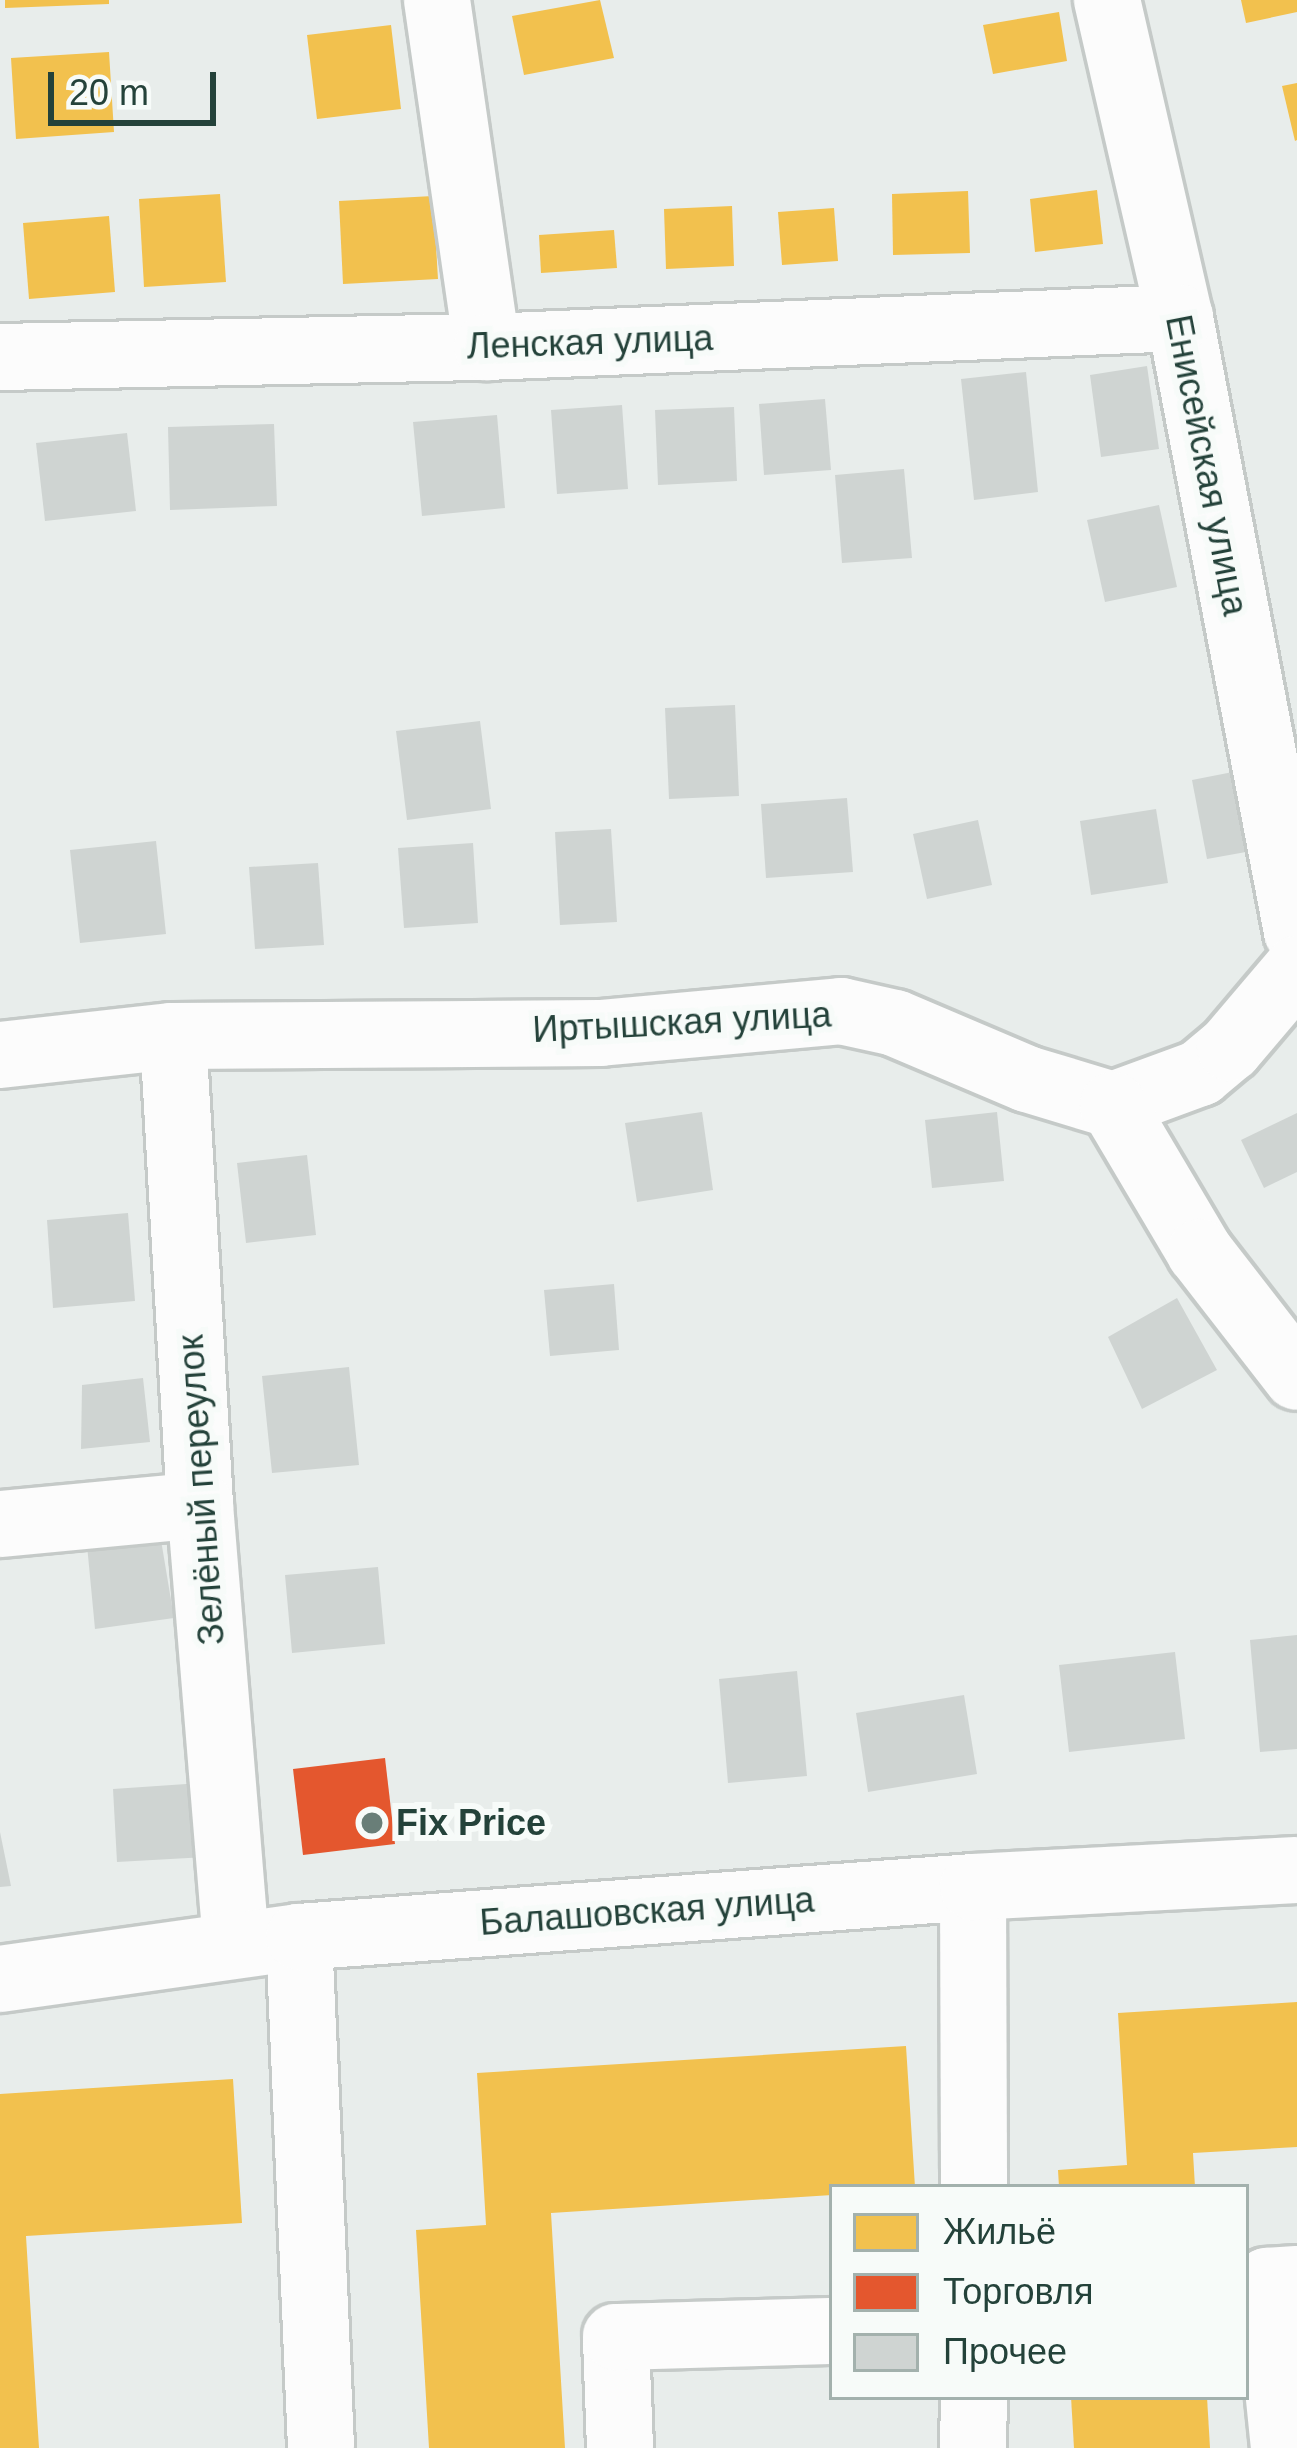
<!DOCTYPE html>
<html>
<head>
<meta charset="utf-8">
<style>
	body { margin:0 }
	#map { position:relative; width:1297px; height:2448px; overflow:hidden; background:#e8edeb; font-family:Arial,sans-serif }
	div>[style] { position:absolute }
	.homes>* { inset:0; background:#f2c14e }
	.shops>* { inset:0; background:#e4572e }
	.building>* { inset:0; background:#cfd4d2 }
	.roads { filter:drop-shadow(3px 0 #c5cac8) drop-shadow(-3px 0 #c5cac8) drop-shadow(0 3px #c5cac8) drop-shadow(0 -3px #c5cac8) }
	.minor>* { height:66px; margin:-33px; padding:0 33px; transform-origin:33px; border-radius:33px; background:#fcfcfc }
	.dots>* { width:33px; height:33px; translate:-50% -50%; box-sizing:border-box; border:6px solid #f7fbf9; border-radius:50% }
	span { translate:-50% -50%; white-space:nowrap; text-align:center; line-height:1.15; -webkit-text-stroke:12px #f7fbf9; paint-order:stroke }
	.street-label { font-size:36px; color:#24423a }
	.poi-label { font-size:36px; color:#24423a; font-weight:700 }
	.left { translate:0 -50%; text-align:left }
	.legend { position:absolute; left:829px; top:2184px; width:420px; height:216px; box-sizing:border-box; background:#f7fbf9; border:3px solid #a3b1ad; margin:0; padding:15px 21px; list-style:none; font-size:36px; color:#24423a }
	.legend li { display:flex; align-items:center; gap:24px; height:60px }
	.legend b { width:60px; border:3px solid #a3b1ad }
	.scale { position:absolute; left:48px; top:72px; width:168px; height:54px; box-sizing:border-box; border:6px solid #24423a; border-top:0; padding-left:15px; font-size:36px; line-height:42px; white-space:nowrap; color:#24423a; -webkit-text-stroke:9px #f7fbf9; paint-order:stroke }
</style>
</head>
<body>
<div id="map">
	<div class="homes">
		<div style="clip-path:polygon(5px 0,109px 0,109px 4px,5px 8px)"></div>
		<div style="clip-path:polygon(600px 0,614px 58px,524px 75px,512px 16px)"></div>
		<div style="clip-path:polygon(1241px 0,1297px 0,1297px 12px,1246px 23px)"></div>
		<div style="clip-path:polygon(1059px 12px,1067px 61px,993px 74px,983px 25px)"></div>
		<div style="clip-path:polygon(391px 25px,401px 109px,317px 119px,307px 35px)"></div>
		<div style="clip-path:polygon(109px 52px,114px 132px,16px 139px,11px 58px)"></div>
		<div style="clip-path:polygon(1297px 83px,1297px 140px,1295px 141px,1282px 86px)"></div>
		<div style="clip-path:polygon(1097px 190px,1103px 244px,1035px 252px,1030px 199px)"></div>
		<div style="clip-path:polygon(968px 191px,970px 253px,893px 255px,892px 194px)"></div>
		<div style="clip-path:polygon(220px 194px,226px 282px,144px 287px,139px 199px)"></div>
		<div style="clip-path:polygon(433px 196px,438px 279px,343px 284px,339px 201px)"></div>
		<div style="clip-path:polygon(732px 206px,734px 266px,666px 269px,664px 209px)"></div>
		<div style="clip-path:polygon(834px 208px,838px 261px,782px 265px,778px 212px)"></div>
		<div style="clip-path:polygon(109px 216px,115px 292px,29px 299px,23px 223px)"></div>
		<div style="clip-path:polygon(614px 230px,617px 268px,541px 273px,539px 235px)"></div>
		<div style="clip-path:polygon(1297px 2002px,1297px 2147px,1193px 2153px,1195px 2187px,1059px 2187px,1058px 2170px,1127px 2165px,1118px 2013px)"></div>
		<div style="clip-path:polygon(906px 2046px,915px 2187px,832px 2187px,832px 2195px,551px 2213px,565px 2448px,429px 2448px,416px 2230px,486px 2225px,477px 2073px)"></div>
		<div style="clip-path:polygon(233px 2079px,242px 2223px,26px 2236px,39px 2448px,0 2448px,0 2094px)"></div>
		<div style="clip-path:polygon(1071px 2397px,1207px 2397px,1210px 2448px,1074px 2448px)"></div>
	</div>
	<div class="shops">
		<div style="clip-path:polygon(385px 1758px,395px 1844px,303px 1855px,293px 1769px)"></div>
	</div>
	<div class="building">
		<div style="clip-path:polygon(1147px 366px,1159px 449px,1101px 457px,1090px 375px)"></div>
		<div style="clip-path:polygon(1026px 372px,1038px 492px,974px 500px,961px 379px)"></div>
		<div style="clip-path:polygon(825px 399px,831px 470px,764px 475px,759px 404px)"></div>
		<div style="clip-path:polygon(622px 405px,628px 489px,557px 494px,551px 410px)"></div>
		<div style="clip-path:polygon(734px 407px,737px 481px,658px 485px,655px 410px)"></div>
		<div style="clip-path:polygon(497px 415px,505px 508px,422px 516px,413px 422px)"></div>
		<div style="clip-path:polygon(274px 424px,277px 506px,170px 510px,168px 427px)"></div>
		<div style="clip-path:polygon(127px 433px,136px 511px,45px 521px,36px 443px)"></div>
		<div style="clip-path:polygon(904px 469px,912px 558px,842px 563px,835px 475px)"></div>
		<div style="clip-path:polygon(1159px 505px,1177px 587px,1105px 602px,1087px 520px)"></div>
		<div style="clip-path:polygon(735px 705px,739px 796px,669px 799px,665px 708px)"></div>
		<div style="clip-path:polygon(480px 721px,491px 809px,407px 820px,396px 731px)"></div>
		<div style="clip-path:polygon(1243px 770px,1257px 850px,1207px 859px,1192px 780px)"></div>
		<div style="clip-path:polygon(847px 798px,853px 872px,766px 878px,761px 804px)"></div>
		<div style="clip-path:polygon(1156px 809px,1168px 883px,1091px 895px,1080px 821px)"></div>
		<div style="clip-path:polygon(978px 820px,992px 885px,927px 899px,913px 834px)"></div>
		<div style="clip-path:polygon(611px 829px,617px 922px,560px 925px,555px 832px)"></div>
		<div style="clip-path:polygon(156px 841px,166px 934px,80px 943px,70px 850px)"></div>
		<div style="clip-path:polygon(473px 843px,478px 923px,404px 928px,398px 848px)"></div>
		<div style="clip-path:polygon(318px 863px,324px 945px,255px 949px,249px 867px)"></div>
		<div style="clip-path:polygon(702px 1112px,713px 1190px,637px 1202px,625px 1123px)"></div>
		<div style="clip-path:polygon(997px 1112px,1004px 1181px,932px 1188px,925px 1120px)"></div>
		<div style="clip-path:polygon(1297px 1113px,1297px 1172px,1264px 1188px,1241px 1140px)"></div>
		<div style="clip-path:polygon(307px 1155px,316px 1235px,246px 1243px,237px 1163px)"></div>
		<div style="clip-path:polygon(128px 1213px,135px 1301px,53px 1308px,47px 1220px)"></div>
		<div style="clip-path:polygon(614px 1284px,619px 1350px,550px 1356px,544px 1290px)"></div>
		<div style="clip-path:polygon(1177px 1298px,1217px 1370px,1142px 1409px,1108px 1337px)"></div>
		<div style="clip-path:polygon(349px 1367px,359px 1465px,272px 1473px,262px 1376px)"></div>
		<div style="clip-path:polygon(143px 1378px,150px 1442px,81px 1449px,82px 1385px)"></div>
		<div style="clip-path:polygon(161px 1540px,174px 1618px,95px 1629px,87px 1545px)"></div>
		<div style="clip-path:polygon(378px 1567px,385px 1644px,292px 1653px,285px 1575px)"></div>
		<div style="clip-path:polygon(1297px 1635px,1297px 1749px,1260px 1752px,1250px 1640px)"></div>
		<div style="clip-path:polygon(1175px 1652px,1185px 1739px,1069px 1752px,1059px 1665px)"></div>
		<div style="clip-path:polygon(797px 1671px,807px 1776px,728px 1783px,719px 1679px)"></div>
		<div style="clip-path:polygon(964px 1695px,977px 1774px,868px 1792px,856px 1713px)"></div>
		<div style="clip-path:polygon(201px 1783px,206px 1857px,117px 1862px,113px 1789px)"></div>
		<div style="clip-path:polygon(0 1832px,11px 1886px,0 1887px)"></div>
	</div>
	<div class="roads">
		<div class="minor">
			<div style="left:437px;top:0;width:351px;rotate:81.8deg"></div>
			<div style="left:1107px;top:0;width:326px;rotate:77.1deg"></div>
			<div style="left:1180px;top:318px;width:625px;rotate:79.21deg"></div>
			<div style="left:0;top:357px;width:487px;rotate:-1.2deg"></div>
			<div style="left:487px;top:347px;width:694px;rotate:-2.4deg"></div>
			<div style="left:173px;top:1036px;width:470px;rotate:86.7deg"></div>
			<div style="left:200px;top:1505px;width:440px;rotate:85.3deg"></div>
			<div style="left:0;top:1055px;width:174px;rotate:-6.3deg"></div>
			<div style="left:173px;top:1036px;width:427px;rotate:-0.4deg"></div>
			<div style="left:600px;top:1033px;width:242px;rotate:-5.2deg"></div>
			<div style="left:841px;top:1011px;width:55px;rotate:12.5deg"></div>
			<div style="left:895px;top:1023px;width:143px;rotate:23deg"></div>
			<div style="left:1027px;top:1079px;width:90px;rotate:16.8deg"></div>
			<div style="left:1113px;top:1105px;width:93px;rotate:-20.2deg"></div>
			<div style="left:1200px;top:1073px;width:39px;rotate:-40deg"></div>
			<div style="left:1230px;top:1048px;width:104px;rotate:-49.7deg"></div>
			<div style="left:1113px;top:1105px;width:171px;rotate:59.4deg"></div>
			<div style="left:1200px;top:1252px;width:158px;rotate:52.2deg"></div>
			<div style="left:0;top:1524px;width:201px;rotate:-5.4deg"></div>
			<div style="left:973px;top:1887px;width:300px;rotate:89.8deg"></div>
			<div style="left:299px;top:1937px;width:511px;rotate:87.53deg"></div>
			<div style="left:0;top:1979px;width:302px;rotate:-8deg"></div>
			<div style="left:299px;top:1937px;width:676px;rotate:-4.24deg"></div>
			<div style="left:973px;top:1887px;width:324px;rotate:-3deg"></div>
			<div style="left:620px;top:2448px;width:111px;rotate:-92.1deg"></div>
			<div style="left:616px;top:2337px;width:216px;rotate:-1.6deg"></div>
			<div style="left:973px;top:2448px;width:51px;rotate:-88.9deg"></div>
			<div style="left:1284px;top:2448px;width:168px;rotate:-95.8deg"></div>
			<div style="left:1267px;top:2281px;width:30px;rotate:-4deg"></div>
		</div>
	</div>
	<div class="dots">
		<div style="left:372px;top:1823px;background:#697e78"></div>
	</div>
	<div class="street-label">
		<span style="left:590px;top:342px;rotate:-2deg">Ленская улица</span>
		<span style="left:1207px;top:465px;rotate:79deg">Енисейская улица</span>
		<span style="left:682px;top:1022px;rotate:-3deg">Иртышская улица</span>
		<span style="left:201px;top:1490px;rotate:-94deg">Зелёный переулок</span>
		<span style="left:647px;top:1911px;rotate:-4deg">Балашовская улица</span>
	</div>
	<div class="poi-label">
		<span class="left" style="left:396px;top:1823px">Fix Price</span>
	</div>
	<ul class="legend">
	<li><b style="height:33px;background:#f2c14e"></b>Жильё</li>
	<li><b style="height:33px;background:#e4572e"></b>Торговля</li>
	<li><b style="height:33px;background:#cfd4d2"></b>Прочее</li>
	</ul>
	<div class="scale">20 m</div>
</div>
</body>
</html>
